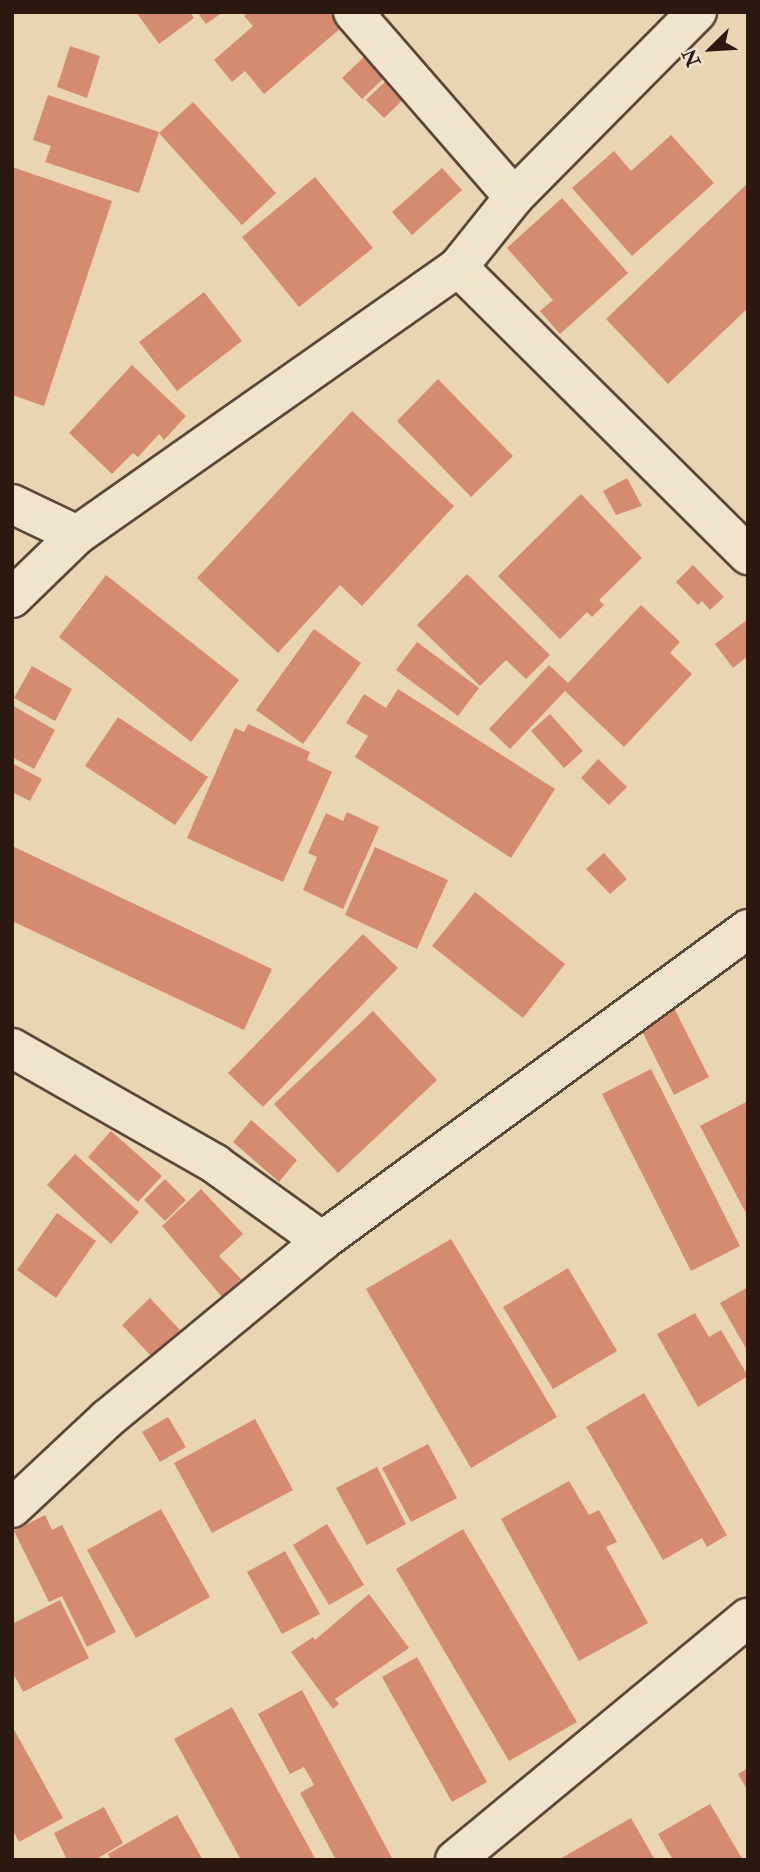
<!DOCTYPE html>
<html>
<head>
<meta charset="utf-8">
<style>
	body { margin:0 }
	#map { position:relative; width:760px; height:1872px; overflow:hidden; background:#ead5b3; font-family:"IM FELL Double Pica",serif }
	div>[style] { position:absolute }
	.building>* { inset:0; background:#d58b6f }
	.roads { filter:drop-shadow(2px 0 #5b4838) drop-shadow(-2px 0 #5b4838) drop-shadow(0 2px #5b4838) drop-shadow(0 -2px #5b4838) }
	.minor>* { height:38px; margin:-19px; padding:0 19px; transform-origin:19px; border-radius:19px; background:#f1e4ce }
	span { translate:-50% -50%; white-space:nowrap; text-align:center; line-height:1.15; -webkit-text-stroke:6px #f1e4ce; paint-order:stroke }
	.frame { position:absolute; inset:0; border:14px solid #2b190f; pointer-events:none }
	.north { position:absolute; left:676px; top:14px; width:70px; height:70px; -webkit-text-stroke:5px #f1e4ce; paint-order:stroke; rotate:246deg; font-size:19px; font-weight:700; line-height:28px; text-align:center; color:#2b190f }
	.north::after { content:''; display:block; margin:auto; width:24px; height:32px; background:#2b190f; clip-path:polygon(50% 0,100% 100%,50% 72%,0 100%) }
</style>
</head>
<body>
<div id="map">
	<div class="building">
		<div style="clip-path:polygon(136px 12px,190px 12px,194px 18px,159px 44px)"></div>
		<div style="clip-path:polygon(197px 12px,223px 12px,206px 24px)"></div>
		<div style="clip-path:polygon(248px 12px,329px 12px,342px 27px,264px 94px,245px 71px,232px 82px,214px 60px,253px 26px,244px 16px)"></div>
		<div style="clip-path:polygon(70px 46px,100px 56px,87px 98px,57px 87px)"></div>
		<div style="clip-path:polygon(366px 55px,386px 76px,362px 99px,342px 78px)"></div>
		<div style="clip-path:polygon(389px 78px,407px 96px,384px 118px,366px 100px)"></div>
		<div style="clip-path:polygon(48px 95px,159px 132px,139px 193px,45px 162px,51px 146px,33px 140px)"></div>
		<div style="clip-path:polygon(193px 102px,276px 193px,242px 225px,159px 133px)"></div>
		<div style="clip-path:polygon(671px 135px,714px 183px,632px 256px,572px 188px,614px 151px,631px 171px)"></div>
		<div style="clip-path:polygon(12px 167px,112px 201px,44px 406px,12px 395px)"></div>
		<div style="clip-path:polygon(442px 168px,462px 190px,412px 235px,392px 212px)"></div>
		<div style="clip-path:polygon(315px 177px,373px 248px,299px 307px,242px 237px)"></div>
		<div style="clip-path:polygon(748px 183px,748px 308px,668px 384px,606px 319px)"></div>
		<div style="clip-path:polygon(562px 198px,628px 273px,560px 334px,540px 311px,553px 300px,507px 248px)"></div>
		<div style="clip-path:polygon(204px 292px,242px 341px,177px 391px,139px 342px)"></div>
		<div style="clip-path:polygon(132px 365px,186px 416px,164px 440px,159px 434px,138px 457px,133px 453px,112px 474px,69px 433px)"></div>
		<div style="clip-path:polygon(438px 379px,513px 456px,471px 497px,397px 421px)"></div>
		<div style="clip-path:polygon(352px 411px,454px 506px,362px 606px,340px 585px,278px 653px,197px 578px)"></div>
		<div style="clip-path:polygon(627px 478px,642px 506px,616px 515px,603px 491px)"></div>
		<div style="clip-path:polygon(581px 494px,642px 558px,599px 600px,604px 605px,592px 617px,587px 612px,560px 639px,498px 576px)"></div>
		<div style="clip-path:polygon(693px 565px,724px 597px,710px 610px,702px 601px,698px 605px,676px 582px)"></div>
		<div style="clip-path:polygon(467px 574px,550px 655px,526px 679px,506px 660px,480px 686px,417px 625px)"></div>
		<div style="clip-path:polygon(106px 575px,239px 680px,191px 742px,59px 637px)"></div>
		<div style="clip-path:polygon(641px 605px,680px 642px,670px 653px,692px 674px,624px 747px,565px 691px,510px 749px,489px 729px,549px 665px,568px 683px)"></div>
		<div style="clip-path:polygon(748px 619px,748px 656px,733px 668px,715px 644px)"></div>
		<div style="clip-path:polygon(314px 629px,361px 663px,303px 744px,256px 710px)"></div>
		<div style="clip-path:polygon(417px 642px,479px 688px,458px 716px,396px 670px)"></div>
		<div style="clip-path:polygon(32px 666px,72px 689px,55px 721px,14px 698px)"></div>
		<div style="clip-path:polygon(398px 689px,555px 789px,511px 858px,355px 757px,368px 736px,346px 723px,364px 694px,386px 708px)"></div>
		<div style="clip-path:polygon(12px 705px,55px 730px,34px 769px,12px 757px)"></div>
		<div style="clip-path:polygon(550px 714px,583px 751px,564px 768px,531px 731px)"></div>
		<div style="clip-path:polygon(118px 717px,208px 777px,175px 825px,85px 766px)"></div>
		<div style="clip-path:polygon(248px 724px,310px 752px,307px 760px,332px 772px,283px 882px,187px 838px,235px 728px,244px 732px)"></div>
		<div style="clip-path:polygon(598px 759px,627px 787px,609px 805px,581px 778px)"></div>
		<div style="clip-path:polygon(12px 763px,42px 779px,30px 801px,12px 792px)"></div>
		<div style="clip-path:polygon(347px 812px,379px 827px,343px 909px,303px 890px,317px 857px,308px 853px,326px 813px,343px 821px)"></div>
		<div style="clip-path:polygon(12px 846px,272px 969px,244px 1030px,12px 921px)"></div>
		<div style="clip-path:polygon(375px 847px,448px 880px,417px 949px,345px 915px)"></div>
		<div style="clip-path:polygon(604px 853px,627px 879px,610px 894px,586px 869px)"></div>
		<div style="clip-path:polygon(475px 892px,565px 964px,523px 1018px,432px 946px)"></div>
		<div style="clip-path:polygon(363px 934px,398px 968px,263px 1107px,228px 1073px)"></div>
		<div style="clip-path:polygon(674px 1008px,709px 1077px,674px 1095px,639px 1025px)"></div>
		<div style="clip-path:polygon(373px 1011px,437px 1080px,338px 1173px,274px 1104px)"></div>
		<div style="clip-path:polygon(651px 1069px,740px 1246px,691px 1271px,602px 1094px)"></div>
		<div style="clip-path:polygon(748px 1101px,748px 1217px,700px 1126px)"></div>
		<div style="clip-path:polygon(251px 1120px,297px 1160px,279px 1182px,233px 1142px)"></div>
		<div style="clip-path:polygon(111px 1131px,162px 1176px,138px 1202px,88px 1157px)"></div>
		<div style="clip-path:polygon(75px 1154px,139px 1212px,111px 1244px,47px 1185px)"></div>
		<div style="clip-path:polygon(165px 1179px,186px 1200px,165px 1221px,144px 1200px)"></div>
		<div style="clip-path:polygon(201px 1189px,243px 1234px,219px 1256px,241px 1279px,222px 1297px,162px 1226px)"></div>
		<div style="clip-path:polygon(57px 1213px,96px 1241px,56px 1298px,17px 1270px)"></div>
		<div style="clip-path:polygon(451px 1239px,557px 1417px,471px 1468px,366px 1289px)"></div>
		<div style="clip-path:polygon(568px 1268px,617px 1351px,553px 1389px,503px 1307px)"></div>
		<div style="clip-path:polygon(748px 1287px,748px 1352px,720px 1303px)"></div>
		<div style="clip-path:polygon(150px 1298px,180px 1330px,152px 1357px,122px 1325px)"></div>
		<div style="clip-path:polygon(695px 1313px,709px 1337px,721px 1330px,748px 1376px,698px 1407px,657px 1334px)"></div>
		<div style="clip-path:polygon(644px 1393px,727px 1535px,707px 1547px,702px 1538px,663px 1560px,586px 1427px)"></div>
		<div style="clip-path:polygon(168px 1417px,186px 1447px,160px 1462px,142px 1432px)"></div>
		<div style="clip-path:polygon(255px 1419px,293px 1490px,212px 1533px,174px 1463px)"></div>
		<div style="clip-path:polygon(428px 1444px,457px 1498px,411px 1522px,382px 1468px)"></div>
		<div style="clip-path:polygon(377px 1467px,406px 1524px,367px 1545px,336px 1488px)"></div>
		<div style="clip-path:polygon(569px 1481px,589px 1515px,599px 1510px,617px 1542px,606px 1547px,648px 1623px,579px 1661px,501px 1519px)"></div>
		<div style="clip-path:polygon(161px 1509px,210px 1597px,136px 1638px,87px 1550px)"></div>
		<div style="clip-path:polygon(45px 1515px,52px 1530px,62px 1525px,116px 1632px,87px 1647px,62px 1596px,49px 1602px,14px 1531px)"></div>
		<div style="clip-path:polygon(327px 1524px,364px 1585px,329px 1605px,293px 1545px)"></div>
		<div style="clip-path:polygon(463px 1529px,577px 1722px,509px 1761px,396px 1569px)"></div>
		<div style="clip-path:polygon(285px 1551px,320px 1614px,282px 1634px,247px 1572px)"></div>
		<div style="clip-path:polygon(369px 1594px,409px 1648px,335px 1699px,339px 1704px,333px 1709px,291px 1652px,313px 1637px,315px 1640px)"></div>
		<div style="clip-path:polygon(60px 1600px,89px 1658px,23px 1692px,12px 1671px,12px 1624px)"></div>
		<div style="clip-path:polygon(417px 1657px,487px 1782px,452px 1802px,382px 1677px)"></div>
		<div style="clip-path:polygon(302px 1690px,393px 1860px,336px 1860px,300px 1793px,314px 1785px,304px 1767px,290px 1774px,258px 1714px)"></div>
		<div style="clip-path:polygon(232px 1707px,316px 1860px,241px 1860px,174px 1739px)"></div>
		<div style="clip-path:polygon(12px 1726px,63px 1818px,19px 1842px,12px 1829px)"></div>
		<div style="clip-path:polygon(748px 1768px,748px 1791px,738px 1774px)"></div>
		<div style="clip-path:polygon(710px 1804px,743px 1860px,673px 1860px,658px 1834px)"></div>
		<div style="clip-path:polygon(104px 1807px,123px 1843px,95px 1860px,67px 1860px,54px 1833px)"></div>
		<div style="clip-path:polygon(177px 1815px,203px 1860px,111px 1860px,108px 1854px)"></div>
		<div style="clip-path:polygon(631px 1818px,655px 1860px,558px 1860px)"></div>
	</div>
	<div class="roads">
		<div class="minor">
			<div style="left:353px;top:12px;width:245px;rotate:49deg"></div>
			<div style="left:458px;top:267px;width:409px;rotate:44.8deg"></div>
			<div style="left:12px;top:504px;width:72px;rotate:25.5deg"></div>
			<div style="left:12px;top:598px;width:91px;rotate:-44.1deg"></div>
			<div style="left:77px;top:535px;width:466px;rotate:-35.1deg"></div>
			<div style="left:458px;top:267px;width:90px;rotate:-51.3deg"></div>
			<div style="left:514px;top:197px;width:260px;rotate:-45.3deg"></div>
			<div style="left:12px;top:1048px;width:234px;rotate:29.7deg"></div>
			<div style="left:215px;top:1164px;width:132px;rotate:35.7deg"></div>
			<div style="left:12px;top:1508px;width:130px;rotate:-43.1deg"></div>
			<div style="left:107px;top:1419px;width:279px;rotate:-39.6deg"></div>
			<div style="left:322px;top:1241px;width:528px;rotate:-36.22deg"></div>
			<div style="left:455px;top:1860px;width:380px;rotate:-39.6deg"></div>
		</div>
	</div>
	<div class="frame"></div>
	<div class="north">N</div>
</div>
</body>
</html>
